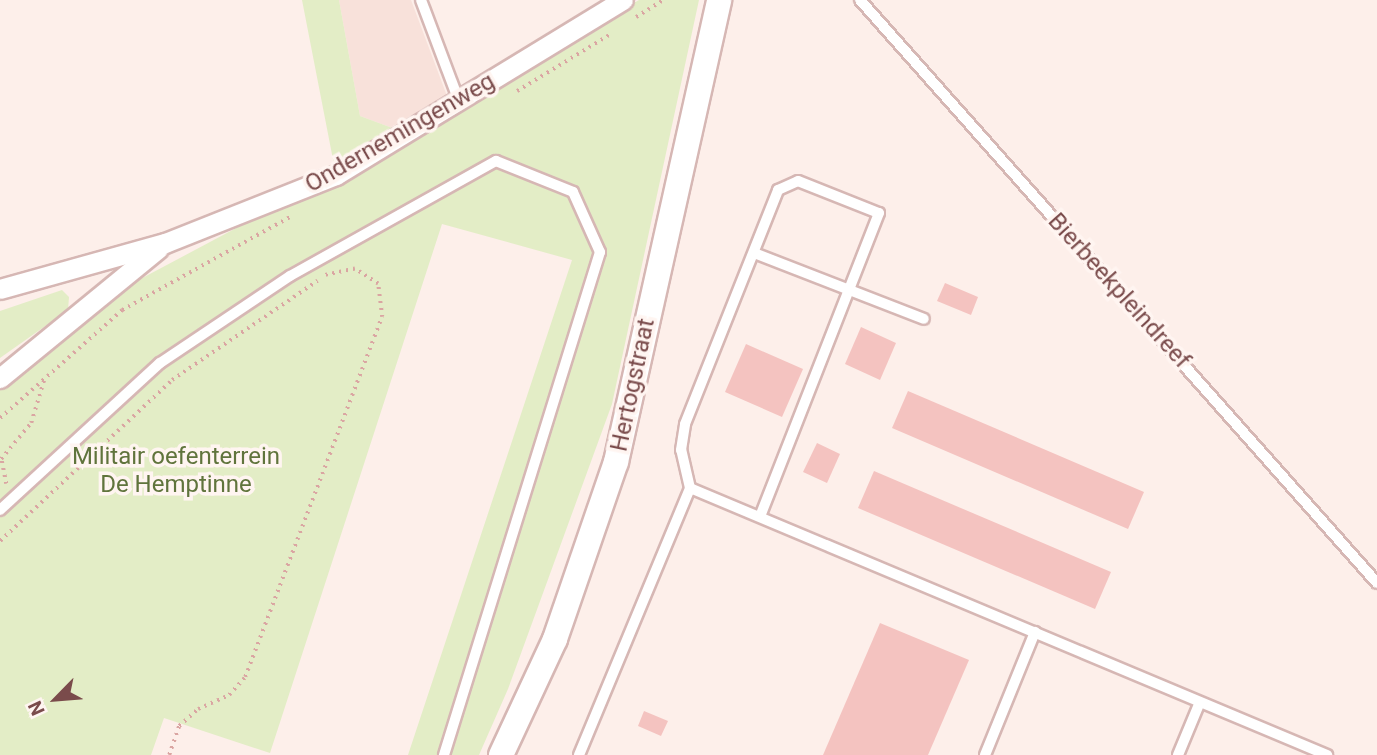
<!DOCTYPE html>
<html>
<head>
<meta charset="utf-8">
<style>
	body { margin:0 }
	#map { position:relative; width:1377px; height:755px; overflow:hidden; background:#fdefea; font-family:Roboto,sans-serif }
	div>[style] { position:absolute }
	.residential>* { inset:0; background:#f8e1da }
	.green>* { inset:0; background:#e3edc6 }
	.building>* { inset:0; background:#f4c3c0 }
	.path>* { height:3.5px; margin-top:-1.75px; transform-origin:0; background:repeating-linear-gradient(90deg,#daa5a2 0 2px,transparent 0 7px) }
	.roads { filter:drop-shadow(2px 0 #d6b7b4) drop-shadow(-2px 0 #d6b7b4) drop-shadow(0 2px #d6b7b4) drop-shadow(0 -2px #d6b7b4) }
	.service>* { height:10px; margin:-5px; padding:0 5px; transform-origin:5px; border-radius:5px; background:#fff }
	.minor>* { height:19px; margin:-9.5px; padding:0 9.5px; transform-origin:9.5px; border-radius:9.5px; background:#fff }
	.tertiary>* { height:24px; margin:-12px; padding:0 12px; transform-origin:12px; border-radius:12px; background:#fff }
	span { translate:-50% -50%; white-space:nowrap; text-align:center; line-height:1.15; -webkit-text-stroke:7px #fff5f1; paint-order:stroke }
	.street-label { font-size:24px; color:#7a4b4b }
	.park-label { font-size:24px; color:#60743c }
	.north { position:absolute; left:21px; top:664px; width:70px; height:70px; -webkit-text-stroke:5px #fff5f1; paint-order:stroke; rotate:245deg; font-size:19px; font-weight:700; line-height:28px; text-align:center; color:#7a4b4b }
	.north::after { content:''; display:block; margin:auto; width:24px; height:32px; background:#7a4b4b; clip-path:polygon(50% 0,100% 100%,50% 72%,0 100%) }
</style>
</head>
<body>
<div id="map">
	<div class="residential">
		<div style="clip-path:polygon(339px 0,411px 0,447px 96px,406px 133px,360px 116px)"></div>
	</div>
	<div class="green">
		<div style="clip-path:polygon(302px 0,339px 0,360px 116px,406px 133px,639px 0,699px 0,612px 404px,508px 689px,479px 755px,408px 755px,572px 260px,442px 224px,270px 753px,164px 718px,151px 755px,0 755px,0 390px,116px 292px,336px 175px)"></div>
		<div style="clip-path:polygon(62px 290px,69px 297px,68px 310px,0 358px,0 311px)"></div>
	</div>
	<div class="building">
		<div style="clip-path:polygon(945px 283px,978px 297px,971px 315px,937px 301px)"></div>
		<div style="clip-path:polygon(861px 327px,896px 343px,880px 380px,845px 364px)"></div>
		<div style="clip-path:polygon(746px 344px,803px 369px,782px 417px,725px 392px)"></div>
		<div style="clip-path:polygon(908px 391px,1144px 492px,1128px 529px,892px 428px)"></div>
		<div style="clip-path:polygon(817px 443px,840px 454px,827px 483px,803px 472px)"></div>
		<div style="clip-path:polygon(874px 471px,1111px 572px,1095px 609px,858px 508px)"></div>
		<div style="clip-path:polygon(880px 623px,969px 660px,928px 755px,823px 755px)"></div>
		<div style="clip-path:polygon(644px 711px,668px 721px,661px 736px,638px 726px)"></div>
	</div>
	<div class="path">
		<div style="left:636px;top:17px;width:32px;rotate:-32deg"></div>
		<div style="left:517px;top:91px;width:108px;rotate:-31.3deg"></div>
		<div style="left:0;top:418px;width:163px;rotate:-41.5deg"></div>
		<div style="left:122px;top:310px;width:192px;rotate:-29deg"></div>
		<div style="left:6px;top:484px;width:25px;rotate:-101deg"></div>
		<div style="left:1px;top:459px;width:47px;rotate:-50.2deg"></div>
		<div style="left:31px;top:423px;width:45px;rotate:-73.2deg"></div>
		<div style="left:0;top:541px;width:236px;rotate:-43.1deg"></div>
		<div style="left:172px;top:380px;width:176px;rotate:-34.3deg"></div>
		<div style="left:169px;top:755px;width:31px;rotate:-71deg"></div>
		<div style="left:179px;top:726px;width:25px;rotate:-42deg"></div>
		<div style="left:198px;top:709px;width:34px;rotate:-24deg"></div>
		<div style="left:229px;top:695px;width:24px;rotate:-48deg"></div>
		<div style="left:245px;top:677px;width:385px;rotate:-69.2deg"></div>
		<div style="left:382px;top:317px;width:33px;rotate:-97deg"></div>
		<div style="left:378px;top:284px;width:27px;rotate:-147deg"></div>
		<div style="left:355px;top:269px;width:33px;rotate:168deg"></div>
	</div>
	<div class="roads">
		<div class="service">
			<div style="left:421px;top:0;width:108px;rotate:69.4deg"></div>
			<div style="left:860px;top:0;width:779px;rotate:48.43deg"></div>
			<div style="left:754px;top:253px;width:182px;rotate:21.2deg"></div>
			<div style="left:690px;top:488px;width:39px;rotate:-103deg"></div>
			<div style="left:681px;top:450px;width:26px;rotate:-81deg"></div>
			<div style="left:685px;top:424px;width:252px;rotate:-68.3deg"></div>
			<div style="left:778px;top:190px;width:22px;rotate:-24deg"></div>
			<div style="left:798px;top:181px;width:87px;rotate:21.6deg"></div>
			<div style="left:879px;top:213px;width:326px;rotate:111.4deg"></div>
			<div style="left:0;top:510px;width:217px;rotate:-42.6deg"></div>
			<div style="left:160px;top:363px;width:156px;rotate:-33.8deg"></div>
			<div style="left:290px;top:276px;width:236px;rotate:-29.2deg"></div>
			<div style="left:496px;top:161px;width:83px;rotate:21.9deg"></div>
			<div style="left:573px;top:192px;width:66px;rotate:65.8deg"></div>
			<div style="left:600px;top:252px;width:527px;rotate:107.23deg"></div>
			<div style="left:579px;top:755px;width:289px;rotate:-67.4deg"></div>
			<div style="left:690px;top:488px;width:691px;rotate:22.74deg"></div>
			<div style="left:985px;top:755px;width:133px;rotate:-67.9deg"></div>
			<div style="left:1178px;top:755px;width:57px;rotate:-67.5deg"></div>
		</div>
		<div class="minor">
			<div style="left:0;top:289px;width:171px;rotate:-15.6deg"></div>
			<div style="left:165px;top:243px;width:184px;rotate:-21.7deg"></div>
			<div style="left:336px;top:175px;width:336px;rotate:-31.4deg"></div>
			<div style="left:0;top:378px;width:205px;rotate:-39.3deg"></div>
		</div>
		<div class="tertiary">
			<div style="left:501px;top:755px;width:128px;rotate:-65deg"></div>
			<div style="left:555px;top:639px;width:187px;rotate:-71deg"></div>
			<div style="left:616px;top:462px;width:473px;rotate:-77.4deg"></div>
		</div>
	</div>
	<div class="street-label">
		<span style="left:400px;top:133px;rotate:-30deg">Ondernemingenweg</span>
		<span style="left:1119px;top:291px;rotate:48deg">Bierbeekpleindreef</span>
		<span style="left:633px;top:385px;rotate:-78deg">Hertogstraat</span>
	</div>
	<div class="park-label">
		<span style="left:176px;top:471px">Militair oefenterrein<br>De Hemptinne</span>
	</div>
	<div class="north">N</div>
</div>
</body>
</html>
